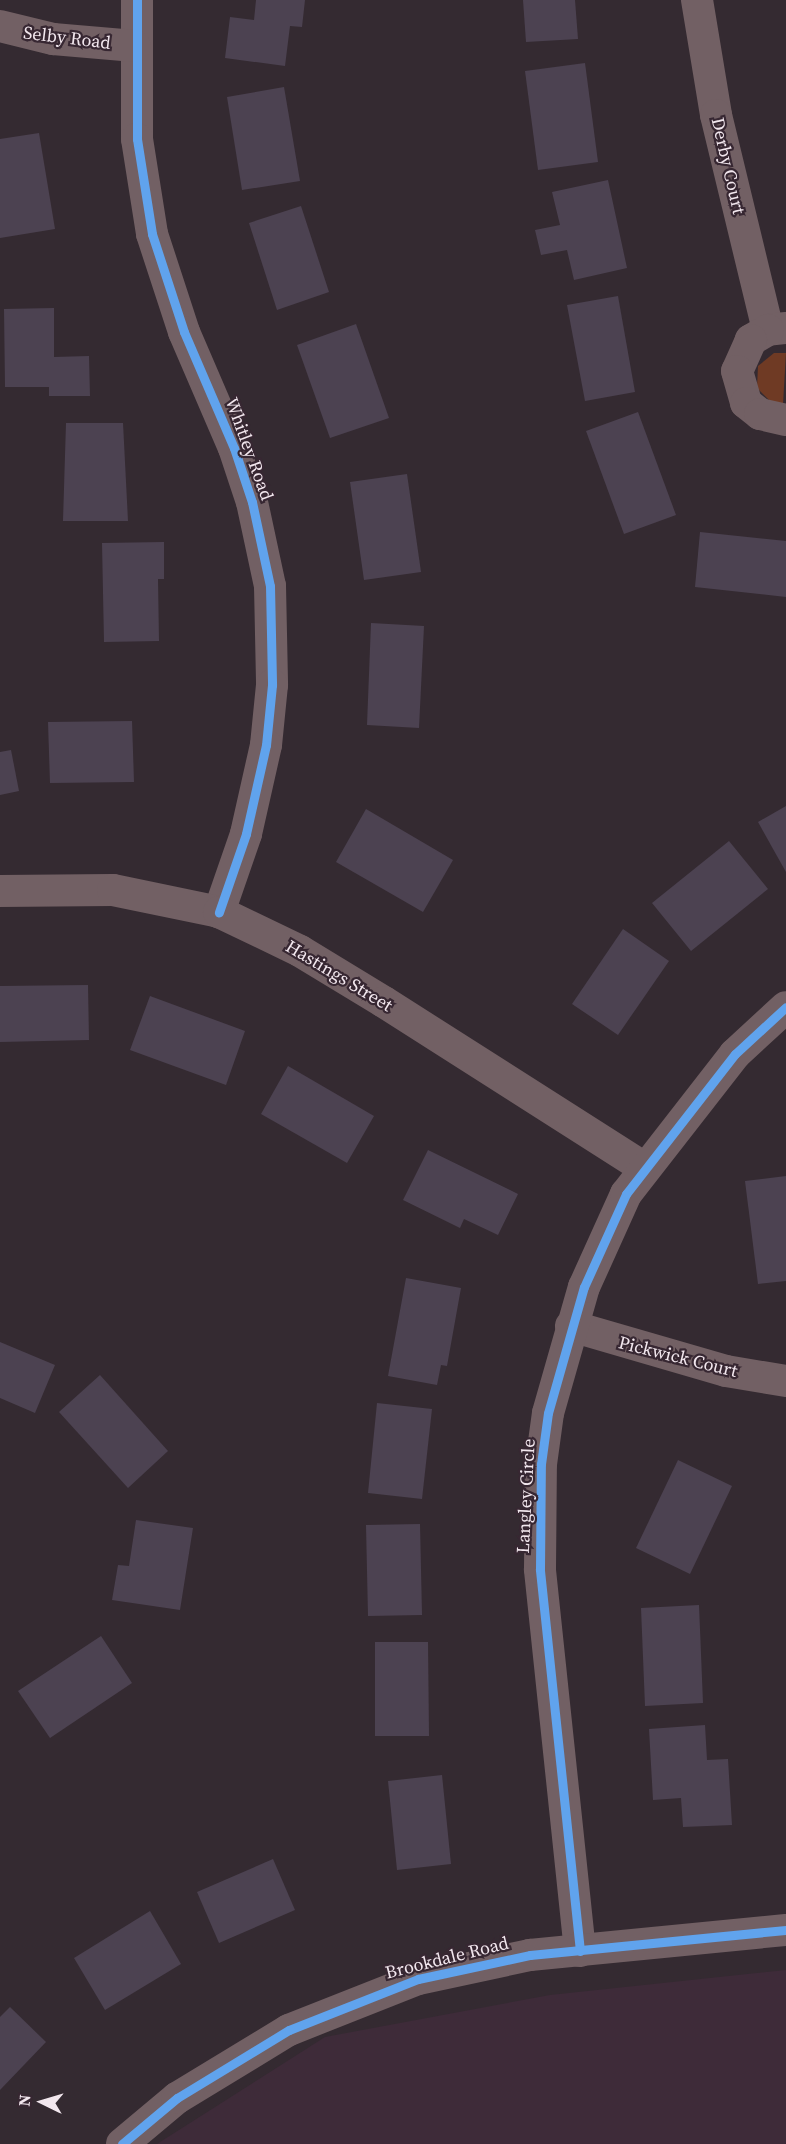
<!DOCTYPE html>
<html>
<head>
<meta charset="utf-8">
<style>
	body { margin:0 }
	#map { position:relative; width:786px; height:2144px; overflow:hidden; background:#342a31; font-family:"Source Serif 4",serif }
	div>[style] { position:absolute }
	.built>* { inset:0; background:#3e2b39 }
	.green>* { inset:0; background:#6f3a24 }
	.building>* { inset:0; background:#4c4251 }
	.minor>* { height:32px; margin:-16px; padding:0 16px; transform-origin:16px; border-radius:16px; background:#726064 }
	.cycleway>* { height:9px; margin:-4.5px; padding:0 4.5px; transform-origin:4.5px; border-radius:4.5px; background:#60a3ed }
	span { translate:-50% -50%; white-space:nowrap; text-align:center; line-height:1.15; -webkit-text-stroke:4.5px #372732; paint-order:stroke }
	.street-label { font-size:18px; color:#f2e7ee }
	.north { position:absolute; left:12px; top:2072px; width:60px; height:60px; -webkit-text-stroke:4px #372732; paint-order:stroke; rotate:275deg; font-size:16px; font-weight:700; line-height:24px; text-align:center; color:#f2e7ee }
	.north::after { content:''; display:block; margin:auto; width:21px; height:27px; background:#f2e7ee; clip-path:polygon(50% 0,100% 100%,50% 72%,0 100%) }
</style>
</head>
<body>
<div id="map">
	<div class="built">
		<div style="clip-path:polygon(786px 1970px,786px 2144px,157px 2144px,325px 2037px,550px 1995px)"></div>
	</div>
	<div class="green">
		<div style="clip-path:polygon(774px 353px,786px 353px,783px 404px,772px 403px,757px 388px,758px 366px)"></div>
	</div>
	<div class="building">
		<div style="clip-path:polygon(256px 0,305px 0,302px 27px,290px 26px,285px 66px,225px 58px,230px 17px,254px 20px)"></div>
		<div style="clip-path:polygon(523px 0,575px 0,578px 39px,526px 42px)"></div>
		<div style="clip-path:polygon(585px 63px,598px 162px,538px 170px,525px 71px)"></div>
		<div style="clip-path:polygon(284px 87px,300px 181px,242px 190px,227px 97px)"></div>
		<div style="clip-path:polygon(39px 133px,55px 229px,0 238px,0 139px)"></div>
		<div style="clip-path:polygon(608px 180px,627px 268px,574px 280px,567px 250px,541px 255px,535px 230px,560px 225px,552px 192px)"></div>
		<div style="clip-path:polygon(301px 206px,329px 292px,277px 310px,249px 223px)"></div>
		<div style="clip-path:polygon(618px 296px,635px 392px,585px 401px,567px 305px)"></div>
		<div style="clip-path:polygon(54px 308px,54px 357px,89px 356px,90px 396px,49px 396px,49px 387px,5px 387px,4px 309px)"></div>
		<div style="clip-path:polygon(356px 324px,389px 418px,330px 438px,297px 345px)"></div>
		<div style="clip-path:polygon(638px 412px,676px 515px,624px 534px,586px 431px)"></div>
		<div style="clip-path:polygon(66px 423px,123px 423px,128px 521px,63px 521px)"></div>
		<div style="clip-path:polygon(407px 474px,421px 572px,364px 580px,350px 482px)"></div>
		<div style="clip-path:polygon(700px 532px,786px 541px,786px 597px,695px 587px)"></div>
		<div style="clip-path:polygon(164px 542px,164px 579px,158px 579px,159px 641px,104px 642px,102px 543px)"></div>
		<div style="clip-path:polygon(371px 623px,424px 626px,419px 728px,367px 725px)"></div>
		<div style="clip-path:polygon(132px 721px,134px 782px,50px 783px,48px 722px)"></div>
		<div style="clip-path:polygon(11px 750px,19px 791px,0 795px,0 752px)"></div>
		<div style="clip-path:polygon(786px 806px,786px 872px,758px 822px)"></div>
		<div style="clip-path:polygon(366px 809px,453px 860px,423px 912px,336px 862px)"></div>
		<div style="clip-path:polygon(729px 841px,768px 889px,691px 951px,652px 903px)"></div>
		<div style="clip-path:polygon(623px 929px,669px 961px,618px 1035px,572px 1004px)"></div>
		<div style="clip-path:polygon(88px 985px,89px 1040px,0 1042px,0 986px)"></div>
		<div style="clip-path:polygon(150px 996px,245px 1031px,226px 1085px,130px 1050px)"></div>
		<div style="clip-path:polygon(288px 1066px,374px 1116px,347px 1163px,261px 1114px)"></div>
		<div style="clip-path:polygon(428px 1150px,518px 1194px,498px 1235px,464px 1219px,460px 1228px,403px 1200px)"></div>
		<div style="clip-path:polygon(786px 1176px,786px 1281px,758px 1284px,745px 1181px)"></div>
		<div style="clip-path:polygon(406px 1278px,461px 1288px,447px 1366px,441px 1365px,437px 1385px,388px 1376px)"></div>
		<div style="clip-path:polygon(0 1342px,55px 1365px,35px 1413px,0 1398px)"></div>
		<div style="clip-path:polygon(100px 1375px,168px 1451px,128px 1488px,59px 1412px)"></div>
		<div style="clip-path:polygon(377px 1403px,432px 1409px,422px 1499px,368px 1493px)"></div>
		<div style="clip-path:polygon(678px 1460px,732px 1486px,690px 1574px,636px 1548px)"></div>
		<div style="clip-path:polygon(136px 1520px,193px 1528px,180px 1610px,112px 1600px,118px 1565px,129px 1566px)"></div>
		<div style="clip-path:polygon(420px 1524px,422px 1615px,368px 1616px,366px 1525px)"></div>
		<div style="clip-path:polygon(699px 1605px,703px 1703px,645px 1706px,641px 1608px)"></div>
		<div style="clip-path:polygon(101px 1636px,132px 1683px,50px 1738px,18px 1691px)"></div>
		<div style="clip-path:polygon(375px 1642px,428px 1642px,429px 1736px,375px 1736px)"></div>
		<div style="clip-path:polygon(705px 1725px,707px 1760px,728px 1759px,732px 1825px,683px 1827px,681px 1798px,653px 1800px,649px 1729px)"></div>
		<div style="clip-path:polygon(442px 1775px,451px 1864px,397px 1870px,388px 1781px)"></div>
		<div style="clip-path:polygon(273px 1859px,295px 1910px,219px 1943px,197px 1892px)"></div>
		<div style="clip-path:polygon(150px 1911px,181px 1964px,105px 2010px,74px 1958px)"></div>
		<div style="clip-path:polygon(10px 2007px,46px 2042px,0 2090px,0 2017px)"></div>
	</div>
	<div class="minor">
		<div style="left:137px;top:0;width:139px;rotate:90deg"></div>
		<div style="left:137px;top:139px;width:96px;rotate:81deg"></div>
		<div style="left:152px;top:234px;width:103px;rotate:71.9deg"></div>
		<div style="left:184px;top:332px;width:126px;rotate:66.7deg"></div>
		<div style="left:234px;top:448px;width:57px;rotate:71.6deg"></div>
		<div style="left:252px;top:502px;width:86px;rotate:77.9deg"></div>
		<div style="left:270px;top:586px;width:99px;rotate:88.8deg"></div>
		<div style="left:272px;top:685px;width:60px;rotate:95.7deg"></div>
		<div style="left:266px;top:745px;width:91px;rotate:102.7deg"></div>
		<div style="left:246px;top:834px;width:83px;rotate:109.1deg"></div>
		<div style="left:697px;top:0;width:117px;rotate:80.6deg"></div>
		<div style="left:716px;top:115px;width:221px;rotate:76.4deg"></div>
		<div style="left:0;top:26px;width:55px;rotate:13.8deg"></div>
		<div style="left:53px;top:39px;width:82px;rotate:4.9deg"></div>
		<div style="left:786px;top:328px;width:18px;rotate:174deg"></div>
		<div style="left:768px;top:330px;width:20px;rotate:150deg"></div>
		<div style="left:751px;top:340px;width:34px;rotate:114deg"></div>
		<div style="left:737px;top:371px;width:33px;rotate:74deg"></div>
		<div style="left:746px;top:403px;width:18px;rotate:38deg"></div>
		<div style="left:760px;top:414px;width:27px;rotate:13deg"></div>
		<div style="left:0;top:891px;width:113px;rotate:-0.5deg"></div>
		<div style="left:113px;top:890px;width:108px;rotate:11.7deg"></div>
		<div style="left:219px;top:912px;width:90px;rotate:25.7deg"></div>
		<div style="left:300px;top:951px;width:98px;rotate:31.3deg"></div>
		<div style="left:384px;top:1002px;width:307px;rotate:32.5deg"></div>
		<div style="left:571px;top:1326px;width:161px;rotate:16.2deg"></div>
		<div style="left:726px;top:1371px;width:61px;rotate:9.5deg"></div>
		<div style="left:580px;top:1951px;width:384px;rotate:-96deg"></div>
		<div style="left:540px;top:1569px;width:105px;rotate:-89.5deg"></div>
		<div style="left:541px;top:1464px;width:51px;rotate:-82.2deg"></div>
		<div style="left:548px;top:1413px;width:131px;rotate:-74.1deg"></div>
		<div style="left:584px;top:1287px;width:102px;rotate:-65.7deg"></div>
		<div style="left:626px;top:1194px;width:177px;rotate:-52.1deg"></div>
		<div style="left:735px;top:1054px;width:69px;rotate:-42.7deg"></div>
		<div style="left:122px;top:2144px;width:72px;rotate:-39.9deg"></div>
		<div style="left:177px;top:2098px;width:131px;rotate:-31.3deg"></div>
		<div style="left:289px;top:2030px;width:139px;rotate:-21.6deg"></div>
		<div style="left:418px;top:1979px;width:115px;rotate:-12.1deg"></div>
		<div style="left:530px;top:1955px;width:257px;rotate:-5.6deg"></div>
	</div>
	<div class="cycleway">
		<div style="left:137px;top:0;width:139px;rotate:90deg"></div>
		<div style="left:137px;top:139px;width:96px;rotate:81deg"></div>
		<div style="left:152px;top:234px;width:103px;rotate:71.9deg"></div>
		<div style="left:184px;top:332px;width:126px;rotate:66.7deg"></div>
		<div style="left:234px;top:448px;width:57px;rotate:71.6deg"></div>
		<div style="left:252px;top:502px;width:86px;rotate:77.9deg"></div>
		<div style="left:270px;top:586px;width:99px;rotate:88.8deg"></div>
		<div style="left:272px;top:685px;width:60px;rotate:95.7deg"></div>
		<div style="left:266px;top:745px;width:91px;rotate:102.7deg"></div>
		<div style="left:246px;top:834px;width:83px;rotate:109.1deg"></div>
		<div style="left:580px;top:1951px;width:384px;rotate:-96deg"></div>
		<div style="left:540px;top:1569px;width:105px;rotate:-89.5deg"></div>
		<div style="left:541px;top:1464px;width:51px;rotate:-82.2deg"></div>
		<div style="left:548px;top:1413px;width:131px;rotate:-74.1deg"></div>
		<div style="left:584px;top:1287px;width:102px;rotate:-65.7deg"></div>
		<div style="left:626px;top:1194px;width:177px;rotate:-52.1deg"></div>
		<div style="left:735px;top:1054px;width:69px;rotate:-42.7deg"></div>
		<div style="left:122px;top:2144px;width:72px;rotate:-39.9deg"></div>
		<div style="left:177px;top:2098px;width:131px;rotate:-31.3deg"></div>
		<div style="left:289px;top:2030px;width:139px;rotate:-21.6deg"></div>
		<div style="left:418px;top:1979px;width:115px;rotate:-12.1deg"></div>
		<div style="left:530px;top:1955px;width:257px;rotate:-5.6deg"></div>
	</div>
	<div class="street-label">
		<span style="left:67px;top:38px;rotate:7deg">Selby Road</span>
		<span style="left:728px;top:166px;rotate:77deg">Derby Court</span>
		<span style="left:249px;top:449px;rotate:70deg">Whitley Road</span>
		<span style="left:339px;top:976px;rotate:31deg">Hastings Street</span>
		<span style="left:678px;top:1357px;rotate:14deg">Pickwick Court</span>
		<span style="left:526px;top:1496px;rotate:-87deg">Langley Circle</span>
		<span style="left:447px;top:1958px;rotate:-14deg">Brookdale Road</span>
	</div>
	<div class="north">N</div>
</div>
</body>
</html>
